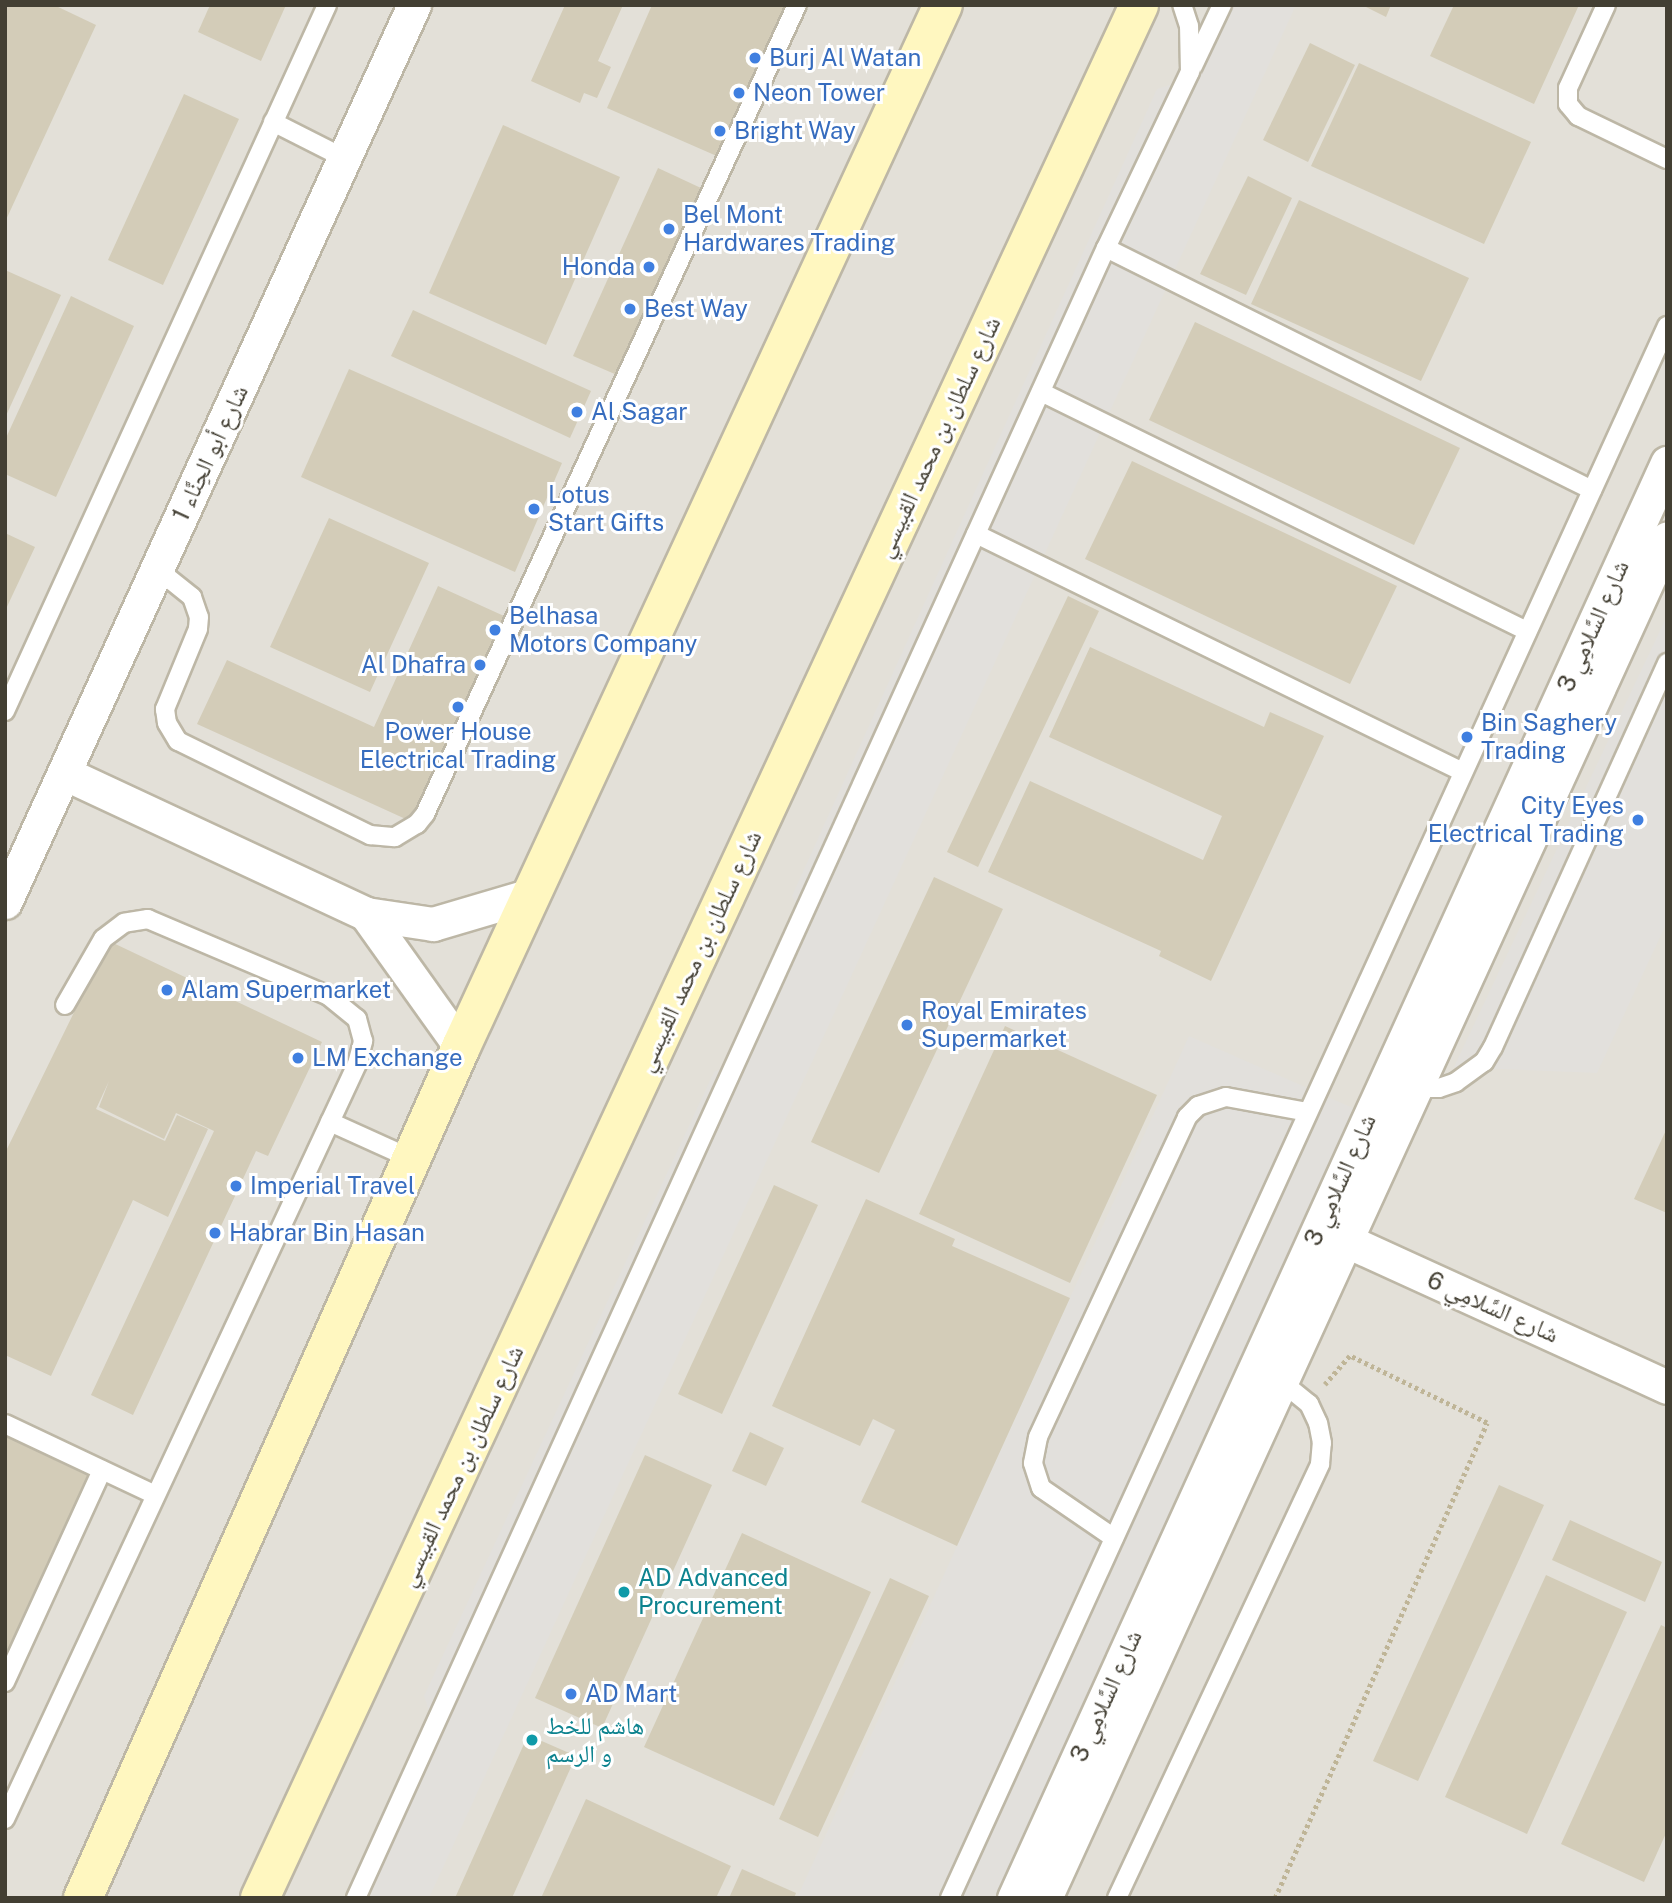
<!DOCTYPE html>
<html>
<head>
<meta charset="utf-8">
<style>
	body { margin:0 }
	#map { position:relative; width:1672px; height:1903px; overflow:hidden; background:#f2efe3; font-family:"Public Sans","Noto Naskh Arabic",sans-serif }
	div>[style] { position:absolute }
	.industrial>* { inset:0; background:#e3e0d8 }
	.parking>* { inset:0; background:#e2e0dc }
	.building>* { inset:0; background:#d3ccb8 }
	.path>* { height:4.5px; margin-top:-2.25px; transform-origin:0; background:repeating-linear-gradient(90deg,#bfb597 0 3.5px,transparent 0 7px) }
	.roads { filter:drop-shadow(2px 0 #bdb7a6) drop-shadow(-2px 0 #bdb7a6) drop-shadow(0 2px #bdb7a6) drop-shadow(0 -2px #bdb7a6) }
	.lane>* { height:18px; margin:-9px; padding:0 9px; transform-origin:9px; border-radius:9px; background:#fff }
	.street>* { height:33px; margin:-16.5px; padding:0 16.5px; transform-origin:16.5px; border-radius:16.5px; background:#fff }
	.secondary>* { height:38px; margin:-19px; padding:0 19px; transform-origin:19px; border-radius:19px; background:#fff7c0 }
	.dots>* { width:19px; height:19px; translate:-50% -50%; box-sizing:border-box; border:4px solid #fff; border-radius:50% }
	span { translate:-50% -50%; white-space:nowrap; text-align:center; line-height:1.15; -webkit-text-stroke:6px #fff; paint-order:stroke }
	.shop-label { font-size:24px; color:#366cbe }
	.left { translate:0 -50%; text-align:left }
	.right { translate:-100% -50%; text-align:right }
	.street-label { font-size:24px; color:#433f33 }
	.culture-label { font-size:24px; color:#0d838f }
	.frame { position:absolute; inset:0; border:7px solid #433f33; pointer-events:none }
</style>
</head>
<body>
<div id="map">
	<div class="industrial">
		<div style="clip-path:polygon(5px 5px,1667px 5px,1667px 1898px,5px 1898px)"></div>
	</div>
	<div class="parking">
		<div style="clip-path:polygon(1214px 5px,1296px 5px,429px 1898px,351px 1898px,432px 1721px,424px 1696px,714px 1072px,730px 1065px,799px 911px,792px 896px,1157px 89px,1178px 82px)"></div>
		<div style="clip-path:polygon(1667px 616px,1667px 922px,1597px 1073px,1454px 1067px)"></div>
		<div style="clip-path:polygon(1189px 1036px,1362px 1112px,1003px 1898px,797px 1898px)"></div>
	</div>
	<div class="building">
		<div style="clip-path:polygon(5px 5px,54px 5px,96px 25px,5px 222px)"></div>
		<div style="clip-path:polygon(210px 5px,286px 5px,261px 61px,198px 32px)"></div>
		<div style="clip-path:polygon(565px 5px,623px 5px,598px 61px,611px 67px,597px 98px,584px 93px,580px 103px,531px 81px)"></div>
		<div style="clip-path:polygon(652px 5px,787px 5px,719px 157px,607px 108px)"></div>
		<div style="clip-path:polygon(1362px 5px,1391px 5px,1386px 17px)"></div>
		<div style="clip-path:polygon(1454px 5px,1579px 5px,1534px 104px,1430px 56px)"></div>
		<div style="clip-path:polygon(1310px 43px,1355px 65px,1308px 162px,1263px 140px)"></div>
		<div style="clip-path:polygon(1359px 63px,1531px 142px,1484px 244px,1311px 166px)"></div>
		<div style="clip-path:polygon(184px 94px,239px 119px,163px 285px,108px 260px)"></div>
		<div style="clip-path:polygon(503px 125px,620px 177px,546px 345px,429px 293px)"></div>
		<div style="clip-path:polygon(658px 168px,701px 188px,617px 375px,573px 356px)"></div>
		<div style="clip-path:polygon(1248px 176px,1292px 198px,1246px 295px,1200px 274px)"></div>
		<div style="clip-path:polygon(1299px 200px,1469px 278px,1421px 381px,1251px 304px)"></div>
		<div style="clip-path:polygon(5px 270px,61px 295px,5px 418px)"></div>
		<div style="clip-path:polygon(71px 296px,134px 326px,56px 497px,5px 474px,5px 440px)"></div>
		<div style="clip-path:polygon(413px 310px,591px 391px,570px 438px,391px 356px)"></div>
		<div style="clip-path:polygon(1195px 322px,1460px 448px,1414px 545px,1149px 420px)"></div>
		<div style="clip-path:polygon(349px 369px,562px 463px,515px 572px,301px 477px)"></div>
		<div style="clip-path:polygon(1132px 461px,1397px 586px,1350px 684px,1085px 559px)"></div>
		<div style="clip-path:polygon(329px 518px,429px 563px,370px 692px,270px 647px)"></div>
		<div style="clip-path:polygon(5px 533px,35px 547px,5px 611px)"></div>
		<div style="clip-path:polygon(438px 586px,504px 616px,410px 821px,197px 724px,227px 660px,374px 727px)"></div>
		<div style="clip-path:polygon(1068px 596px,1099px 611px,978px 867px,947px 852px)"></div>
		<div style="clip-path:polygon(1090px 647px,1264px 727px,1270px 712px,1324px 736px,1211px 981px,1159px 956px,1161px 951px,988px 872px,1030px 781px,1203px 860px,1222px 816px,1049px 737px)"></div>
		<div style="clip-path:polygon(934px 877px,1003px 909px,879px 1173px,811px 1142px)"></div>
		<div style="clip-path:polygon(109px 941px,322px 1042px,268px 1156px,256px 1151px,133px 1415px,91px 1395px,214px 1131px,176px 1113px,164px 1139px,99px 1107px,109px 1081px,96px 1109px,165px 1141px,177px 1115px,208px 1129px,168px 1217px,133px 1200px,51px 1376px,5px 1355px,5px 1153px)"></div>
		<div style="clip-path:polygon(1005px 1026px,1157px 1095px,1070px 1283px,919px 1214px)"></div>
		<div style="clip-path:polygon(1667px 1128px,1667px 1213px,1634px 1199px)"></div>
		<div style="clip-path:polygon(774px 1185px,818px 1205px,722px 1414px,678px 1394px)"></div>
		<div style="clip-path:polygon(866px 1199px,955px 1239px,952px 1246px,1070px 1298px,957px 1546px,861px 1502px,895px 1430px,873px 1419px,860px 1446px,772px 1406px)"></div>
		<div style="clip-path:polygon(750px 1432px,784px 1448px,766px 1486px,732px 1471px)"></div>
		<div style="clip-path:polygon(5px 1435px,89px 1472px,5px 1659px)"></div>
		<div style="clip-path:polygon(645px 1455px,712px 1485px,602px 1728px,535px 1698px)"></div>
		<div style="clip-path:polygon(1499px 1485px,1544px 1505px,1418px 1781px,1373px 1761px)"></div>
		<div style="clip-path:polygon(1570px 1520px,1662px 1562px,1645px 1602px,1552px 1560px)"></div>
		<div style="clip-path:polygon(742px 1533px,871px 1592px,774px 1806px,644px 1747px)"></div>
		<div style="clip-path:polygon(1546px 1575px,1627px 1612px,1527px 1834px,1445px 1797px)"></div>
		<div style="clip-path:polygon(890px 1578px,929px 1596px,818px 1837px,779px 1819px)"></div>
		<div style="clip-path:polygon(1661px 1625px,1667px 1628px,1667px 1831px,1644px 1882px,1561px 1844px)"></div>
		<div style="clip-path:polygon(528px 1735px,576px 1756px,512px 1898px,455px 1898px)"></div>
		<div style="clip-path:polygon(586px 1799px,731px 1866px,716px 1898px,541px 1898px)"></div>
		<div style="clip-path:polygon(742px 1869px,796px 1893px,794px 1898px,729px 1898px)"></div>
	</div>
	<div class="path">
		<div style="left:1275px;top:1898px;width:520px;rotate:-65.95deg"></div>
		<div style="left:1487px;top:1423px;width:153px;rotate:-153.9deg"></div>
		<div style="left:1350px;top:1356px;width:38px;rotate:131deg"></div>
	</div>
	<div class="roads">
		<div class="lane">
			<div style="left:1606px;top:5px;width:91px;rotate:114.6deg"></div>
			<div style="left:1568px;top:88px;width:16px;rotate:90deg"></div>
			<div style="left:1568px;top:104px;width:16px;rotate:50deg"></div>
			<div style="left:1578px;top:116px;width:99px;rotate:25.8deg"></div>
			<div style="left:1193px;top:66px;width:68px;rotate:-64.6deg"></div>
			<div style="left:273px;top:122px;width:80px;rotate:26.9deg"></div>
			<div style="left:1106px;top:248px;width:543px;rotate:26.47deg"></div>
			<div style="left:1041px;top:392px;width:542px;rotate:26.19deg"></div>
			<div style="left:976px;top:534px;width:542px;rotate:26.05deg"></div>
			<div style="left:157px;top:569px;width:45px;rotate:38.7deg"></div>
			<div style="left:192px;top:597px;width:21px;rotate:71deg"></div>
			<div style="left:199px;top:617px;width:12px;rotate:95deg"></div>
			<div style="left:198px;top:629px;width:87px;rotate:112.4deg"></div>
			<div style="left:165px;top:709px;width:14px;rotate:82deg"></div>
			<div style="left:167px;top:723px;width:21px;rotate:59deg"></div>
			<div style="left:178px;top:741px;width:214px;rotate:26.1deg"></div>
			<div style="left:370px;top:835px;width:25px;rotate:5deg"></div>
			<div style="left:395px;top:837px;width:26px;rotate:-31deg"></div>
			<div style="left:417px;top:824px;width:13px;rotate:-51deg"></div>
			<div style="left:425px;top:814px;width:890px;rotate:-65.31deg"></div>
			<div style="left:5px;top:711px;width:776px;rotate:-65.48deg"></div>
			<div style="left:1415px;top:1088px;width:24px"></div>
			<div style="left:1439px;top:1088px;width:18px;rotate:-19deg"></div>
			<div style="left:1456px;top:1082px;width:34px;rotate:-36deg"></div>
			<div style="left:1484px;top:1062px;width:17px;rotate:-59deg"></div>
			<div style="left:1493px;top:1047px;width:422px;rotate:-65.6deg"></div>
			<div style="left:330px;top:1122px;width:90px;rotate:24.3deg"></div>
			<div style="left:5px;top:1424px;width:166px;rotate:25.3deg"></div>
			<div style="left:1114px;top:1538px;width:88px;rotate:-145.6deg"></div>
			<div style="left:1041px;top:1488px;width:26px;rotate:-108deg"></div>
			<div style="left:1033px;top:1463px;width:26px;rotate:-79deg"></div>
			<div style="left:1038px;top:1437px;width:353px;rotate:-65deg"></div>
			<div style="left:1187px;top:1117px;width:16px;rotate:-45deg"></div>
			<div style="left:1198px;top:1106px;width:29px;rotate:-18deg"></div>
			<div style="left:1226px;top:1097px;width:83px;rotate:10.4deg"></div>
			<div style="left:5px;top:1682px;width:233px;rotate:-65.4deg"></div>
			<div style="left:5px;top:1819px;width:833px;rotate:-65deg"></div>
			<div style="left:357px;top:1064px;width:24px;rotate:-75deg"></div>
			<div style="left:363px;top:1041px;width:23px;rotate:-105deg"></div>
			<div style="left:357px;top:1019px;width:36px;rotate:-141deg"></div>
			<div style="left:329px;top:996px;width:197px;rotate:-157deg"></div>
			<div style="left:148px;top:919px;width:24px;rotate:171deg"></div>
			<div style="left:124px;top:923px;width:26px;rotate:143deg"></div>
			<div style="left:103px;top:939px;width:76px;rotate:119.9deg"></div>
			<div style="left:356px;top:1898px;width:1812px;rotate:-65.56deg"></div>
			<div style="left:1106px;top:248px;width:195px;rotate:-64.5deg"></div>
			<div style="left:1190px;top:72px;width:46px;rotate:-91.2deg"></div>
			<div style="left:1189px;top:26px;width:22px;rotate:-108deg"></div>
			<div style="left:950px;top:1898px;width:1728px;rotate:-65.48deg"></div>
			<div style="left:1117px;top:1898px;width:479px;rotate:-64.9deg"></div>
			<div style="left:1320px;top:1464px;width:21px;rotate:-85deg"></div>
			<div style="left:1322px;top:1443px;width:20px;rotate:-101deg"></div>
			<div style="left:1318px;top:1423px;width:21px;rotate:-115deg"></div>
			<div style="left:1309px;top:1404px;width:36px;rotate:-141deg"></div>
		</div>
		<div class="street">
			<div style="left:64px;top:773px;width:333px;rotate:25deg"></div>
			<div style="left:366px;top:914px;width:68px;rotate:8.5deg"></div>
			<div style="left:433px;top:924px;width:102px;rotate:-16.5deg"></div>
			<div style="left:5px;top:902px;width:986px;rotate:-65.49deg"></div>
			<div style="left:366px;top:914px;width:163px;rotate:54.5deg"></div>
			<div style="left:1325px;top:1231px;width:376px;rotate:24.5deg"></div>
			<div style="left:1014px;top:1898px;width:1577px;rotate:-65.53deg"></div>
			<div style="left:1045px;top:1898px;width:1495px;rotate:-65.42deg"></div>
		</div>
		<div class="secondary">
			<div style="left:83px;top:1898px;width:931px;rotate:-66.05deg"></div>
			<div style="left:461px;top:1047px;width:1148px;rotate:-65.18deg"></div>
			<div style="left:260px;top:1898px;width:2087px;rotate:-65.09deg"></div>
		</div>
	</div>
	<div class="dots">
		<div style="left:755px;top:58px;background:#3f7fe0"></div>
		<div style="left:739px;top:93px;background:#3f7fe0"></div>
		<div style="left:720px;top:131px;background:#3f7fe0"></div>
		<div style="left:669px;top:229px;background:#3f7fe0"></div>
		<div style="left:649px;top:267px;background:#3f7fe0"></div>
		<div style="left:630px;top:309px;background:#3f7fe0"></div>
		<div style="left:577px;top:412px;background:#3f7fe0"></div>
		<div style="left:534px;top:509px;background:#3f7fe0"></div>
		<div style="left:495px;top:630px;background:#3f7fe0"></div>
		<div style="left:480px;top:665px;background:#3f7fe0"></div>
		<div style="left:458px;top:707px;background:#3f7fe0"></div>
		<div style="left:1467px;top:737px;background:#3f7fe0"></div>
		<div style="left:1638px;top:820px;background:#3f7fe0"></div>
		<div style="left:167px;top:990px;background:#3f7fe0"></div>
		<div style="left:907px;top:1025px;background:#3f7fe0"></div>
		<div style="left:298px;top:1058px;background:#3f7fe0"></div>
		<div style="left:236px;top:1186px;background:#3f7fe0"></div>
		<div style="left:215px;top:1233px;background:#3f7fe0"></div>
		<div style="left:624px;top:1592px;background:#0f9aa8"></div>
		<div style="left:571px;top:1694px;background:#3f7fe0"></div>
		<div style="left:532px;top:1740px;background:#0f9aa8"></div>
	</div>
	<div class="shop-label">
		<span class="left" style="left:769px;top:58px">Burj Al Watan</span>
		<span class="left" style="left:753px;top:93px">Neon Tower</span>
		<span class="left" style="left:734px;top:131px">Bright Way</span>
		<span class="left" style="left:683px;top:229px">Bel Mont<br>Hardwares Trading</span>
		<span class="right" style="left:635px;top:267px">Honda</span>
		<span class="left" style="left:644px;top:309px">Best Way</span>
		<span class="left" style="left:591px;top:412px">Al Sagar</span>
		<span class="left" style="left:548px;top:509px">Lotus<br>Start Gifts</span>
		<span class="left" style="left:509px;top:630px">Belhasa<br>Motors Company</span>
		<span class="right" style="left:466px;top:665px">Al Dhafra</span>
		<span class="left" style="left:1481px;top:737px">Bin Saghery<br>Trading</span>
		<span style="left:458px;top:746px">Power House<br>Electrical Trading</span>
		<span class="right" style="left:1624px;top:820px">City Eyes<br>Electrical Trading</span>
		<span class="left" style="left:181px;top:990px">Alam Supermarket</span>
		<span class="left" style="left:921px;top:1025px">Royal Emirates<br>Supermarket</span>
		<span class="left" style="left:312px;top:1058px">LM Exchange</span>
		<span class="left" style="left:250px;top:1186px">Imperial Travel</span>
		<span class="left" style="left:229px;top:1233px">Habrar Bin Hasan</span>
		<span class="left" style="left:585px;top:1694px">AD Mart</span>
	</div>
	<div class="street-label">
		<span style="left:938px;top:437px;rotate:-65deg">شارع سلطان بن محمد القبيسي</span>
		<span style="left:210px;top:453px;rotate:-65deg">شارع أبو الحِنَّاء 1</span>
		<span style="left:1593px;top:626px;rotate:-66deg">شارع السَّلامِي 3</span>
		<span style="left:699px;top:951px;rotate:-65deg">شارع سلطان بن محمد القبيسي</span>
		<span style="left:1340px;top:1180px;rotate:-66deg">شارع السَّلامِي 3</span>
		<span style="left:1493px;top:1307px;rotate:24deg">شارع السَّلامِي 6</span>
		<span style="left:461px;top:1466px;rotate:-65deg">شارع سلطان بن محمد القبيسي</span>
		<span style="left:1106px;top:1696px;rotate:-66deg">شارع السَّلامِي 3</span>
	</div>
	<div class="culture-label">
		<span class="left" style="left:638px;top:1592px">AD Advanced<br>Procurement</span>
		<span class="left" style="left:546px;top:1740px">هاشم للخط<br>و الرسم</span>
	</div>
	<div class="frame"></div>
</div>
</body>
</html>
